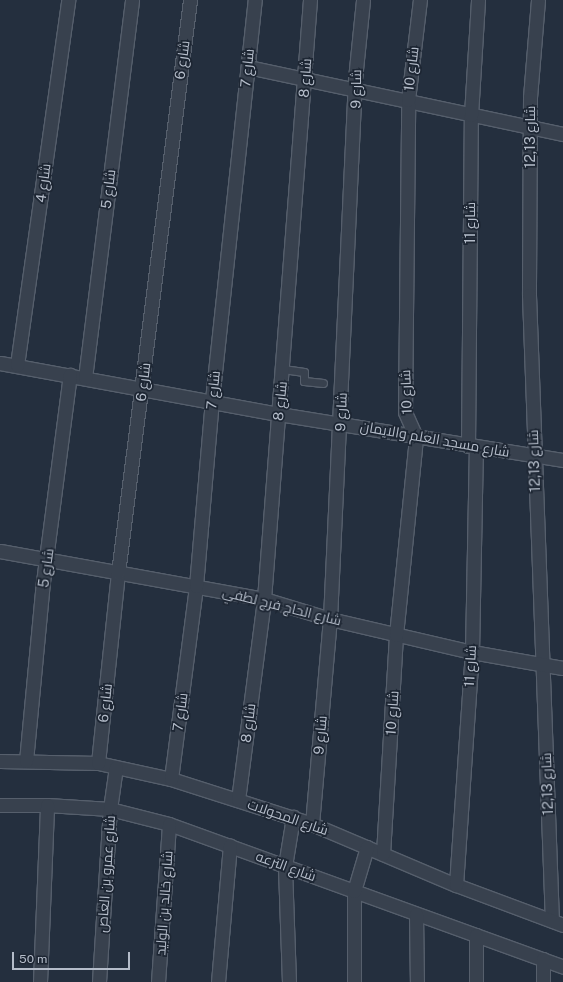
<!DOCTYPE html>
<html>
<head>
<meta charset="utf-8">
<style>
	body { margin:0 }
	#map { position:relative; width:563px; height:982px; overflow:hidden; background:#242f3e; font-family:"Public Sans",Cairo,sans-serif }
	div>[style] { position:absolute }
	.roads { filter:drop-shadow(1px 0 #565f6c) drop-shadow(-1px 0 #565f6c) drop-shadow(0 1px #565f6c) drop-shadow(0 -1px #565f6c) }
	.lane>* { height:7px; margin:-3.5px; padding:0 3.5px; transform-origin:3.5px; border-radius:3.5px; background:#38414e }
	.street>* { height:13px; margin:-6.5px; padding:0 6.5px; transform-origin:6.5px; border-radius:6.5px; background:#38414e }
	span { translate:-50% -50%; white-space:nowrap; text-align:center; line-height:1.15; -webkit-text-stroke:3.5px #1d2633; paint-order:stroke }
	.street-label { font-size:14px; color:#b4bcc9 }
	.scale { position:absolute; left:12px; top:952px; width:118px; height:18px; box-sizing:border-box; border:2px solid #b4bcc9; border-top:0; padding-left:5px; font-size:12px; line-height:14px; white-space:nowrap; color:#b4bcc9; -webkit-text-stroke:3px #1d2633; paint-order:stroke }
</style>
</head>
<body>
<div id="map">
	<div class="roads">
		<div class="lane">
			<div style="left:283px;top:369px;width:21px;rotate:8deg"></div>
			<div style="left:304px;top:372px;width:9px;rotate:90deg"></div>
			<div style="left:304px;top:381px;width:19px;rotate:6deg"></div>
		</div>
		<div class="street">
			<div style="left:538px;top:0;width:97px;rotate:94.7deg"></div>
			<div style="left:530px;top:97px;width:198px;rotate:90.3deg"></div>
			<div style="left:529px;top:295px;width:626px;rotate:87.9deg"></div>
			<div style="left:248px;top:67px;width:322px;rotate:12deg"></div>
			<div style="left:0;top:363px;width:284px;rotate:10.4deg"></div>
			<div style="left:279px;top:414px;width:288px;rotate:9.2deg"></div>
			<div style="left:17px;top:365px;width:369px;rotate:-82deg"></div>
			<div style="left:85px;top:378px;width:381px;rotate:-82.9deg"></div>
			<div style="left:468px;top:446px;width:331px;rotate:-89.5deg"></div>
			<div style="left:471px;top:115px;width:115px;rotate:-86.5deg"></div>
			<div style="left:0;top:551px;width:268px;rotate:10.3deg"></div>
			<div style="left:264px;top:599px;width:69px;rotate:16.9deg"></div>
			<div style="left:330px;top:619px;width:146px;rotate:13.1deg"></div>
			<div style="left:472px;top:652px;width:92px;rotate:10deg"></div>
			<div style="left:0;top:761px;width:98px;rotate:1.2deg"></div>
			<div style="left:98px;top:763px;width:75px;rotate:12.4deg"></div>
			<div style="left:171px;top:779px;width:148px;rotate:17.7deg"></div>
			<div style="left:312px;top:824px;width:156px;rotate:23deg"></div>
			<div style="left:456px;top:885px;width:114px;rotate:20.5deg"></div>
			<div style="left:26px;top:761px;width:180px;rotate:-84.6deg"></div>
			<div style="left:43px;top:582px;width:209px;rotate:-82.6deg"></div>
			<div style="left:98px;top:763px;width:191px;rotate:-84deg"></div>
			<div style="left:118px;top:573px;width:578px;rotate:-82.84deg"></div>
			<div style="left:171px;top:779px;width:195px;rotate:-82.6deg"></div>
			<div style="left:196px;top:586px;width:187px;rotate:-85.1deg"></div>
			<div style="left:212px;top:400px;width:402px;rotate:-83.9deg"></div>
			<div style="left:238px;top:800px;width:203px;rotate:-82.6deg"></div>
			<div style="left:264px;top:599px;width:601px;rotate:-85.61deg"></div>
			<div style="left:0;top:805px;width:47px"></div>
			<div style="left:47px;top:805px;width:63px;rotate:3.6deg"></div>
			<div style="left:110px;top:809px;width:61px;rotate:14.3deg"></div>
			<div style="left:169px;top:824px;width:419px;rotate:19.9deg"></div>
			<div style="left:312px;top:824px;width:206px;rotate:-85deg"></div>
			<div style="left:330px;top:619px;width:541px;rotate:-87.35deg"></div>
			<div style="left:355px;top:79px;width:79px;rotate:-84.2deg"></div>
			<div style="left:383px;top:854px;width:219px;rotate:-86.6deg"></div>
			<div style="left:396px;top:635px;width:199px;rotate:-84.2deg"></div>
			<div style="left:416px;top:437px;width:27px;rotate:-114deg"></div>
			<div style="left:405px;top:412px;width:312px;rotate:-89.4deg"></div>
			<div style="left:408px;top:100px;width:101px;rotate:-83.2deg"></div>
			<div style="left:456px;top:885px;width:234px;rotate:-86.1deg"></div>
			<div style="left:472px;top:652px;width:205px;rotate:-88.9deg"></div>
			<div style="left:416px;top:914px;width:68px;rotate:89.2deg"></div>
			<div style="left:476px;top:935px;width:47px;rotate:90deg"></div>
			<div style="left:543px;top:959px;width:23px;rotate:90deg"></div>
			<div style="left:40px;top:982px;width:177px;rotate:-87.7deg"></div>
			<div style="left:99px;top:982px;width:173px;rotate:-86.4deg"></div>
			<div style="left:110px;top:809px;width:42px;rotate:-81.9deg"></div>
			<div style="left:158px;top:982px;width:158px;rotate:-86deg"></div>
			<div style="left:218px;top:982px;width:137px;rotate:-85deg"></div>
			<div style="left:289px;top:982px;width:116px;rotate:-92deg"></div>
			<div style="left:285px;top:866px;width:50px;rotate:-80.7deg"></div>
			<div style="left:354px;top:982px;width:91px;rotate:-90deg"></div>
			<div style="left:354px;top:891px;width:46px;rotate:-73.5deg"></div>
		</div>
	</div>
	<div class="street-label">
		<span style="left:182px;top:60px;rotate:-82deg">شارع 6</span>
		<span style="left:247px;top:68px;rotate:-84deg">شارع 7</span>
		<span style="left:411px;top:69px;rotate:-83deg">شارع 10</span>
		<span style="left:305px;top:78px;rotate:-86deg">شارع 8</span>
		<span style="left:356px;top:89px;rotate:-89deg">شارع 9</span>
		<span style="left:530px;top:137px;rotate:-90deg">شارع 12,13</span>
		<span style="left:43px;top:183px;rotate:-82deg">شارع 4</span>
		<span style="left:108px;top:189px;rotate:-83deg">شارع 5</span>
		<span style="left:470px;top:223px;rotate:-90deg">شارع 11</span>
		<span style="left:143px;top:382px;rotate:-83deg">شارع 6</span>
		<span style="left:213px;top:390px;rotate:-84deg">شارع 7</span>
		<span style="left:406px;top:392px;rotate:-92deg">شارع 10</span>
		<span style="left:280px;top:401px;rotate:-84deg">شارع 8</span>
		<span style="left:341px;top:412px;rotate:-87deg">شارع 9</span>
		<span style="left:435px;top:439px;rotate:10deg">شارع مسجد العلم والايمان</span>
		<span style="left:534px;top:461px;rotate:-92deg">شارع 12,13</span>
		<span style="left:46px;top:568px;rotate:-82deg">شارع 5</span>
		<span style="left:282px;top:606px;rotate:14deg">شارع الحاج فرج لطفي</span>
		<span style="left:470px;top:666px;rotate:-87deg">شارع 11</span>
		<span style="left:105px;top:703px;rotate:-84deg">شارع 6</span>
		<span style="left:180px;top:712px;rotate:-82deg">شارع 7</span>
		<span style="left:392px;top:713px;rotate:-86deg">شارع 10</span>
		<span style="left:248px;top:723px;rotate:-83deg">شارع 8</span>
		<span style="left:320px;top:735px;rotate:-85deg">شارع 9</span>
		<span style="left:547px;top:784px;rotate:-92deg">شارع 12,13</span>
		<span style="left:288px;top:817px;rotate:19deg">شارع المحولات</span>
		<span style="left:286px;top:866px;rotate:20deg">شارع الترعه</span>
		<span style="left:106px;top:874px;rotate:-86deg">شارع عمرو بن العاص</span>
		<span style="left:164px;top:903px;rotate:-86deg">شارع خالد بن الوليد</span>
	</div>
	<div class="scale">50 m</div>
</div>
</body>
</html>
